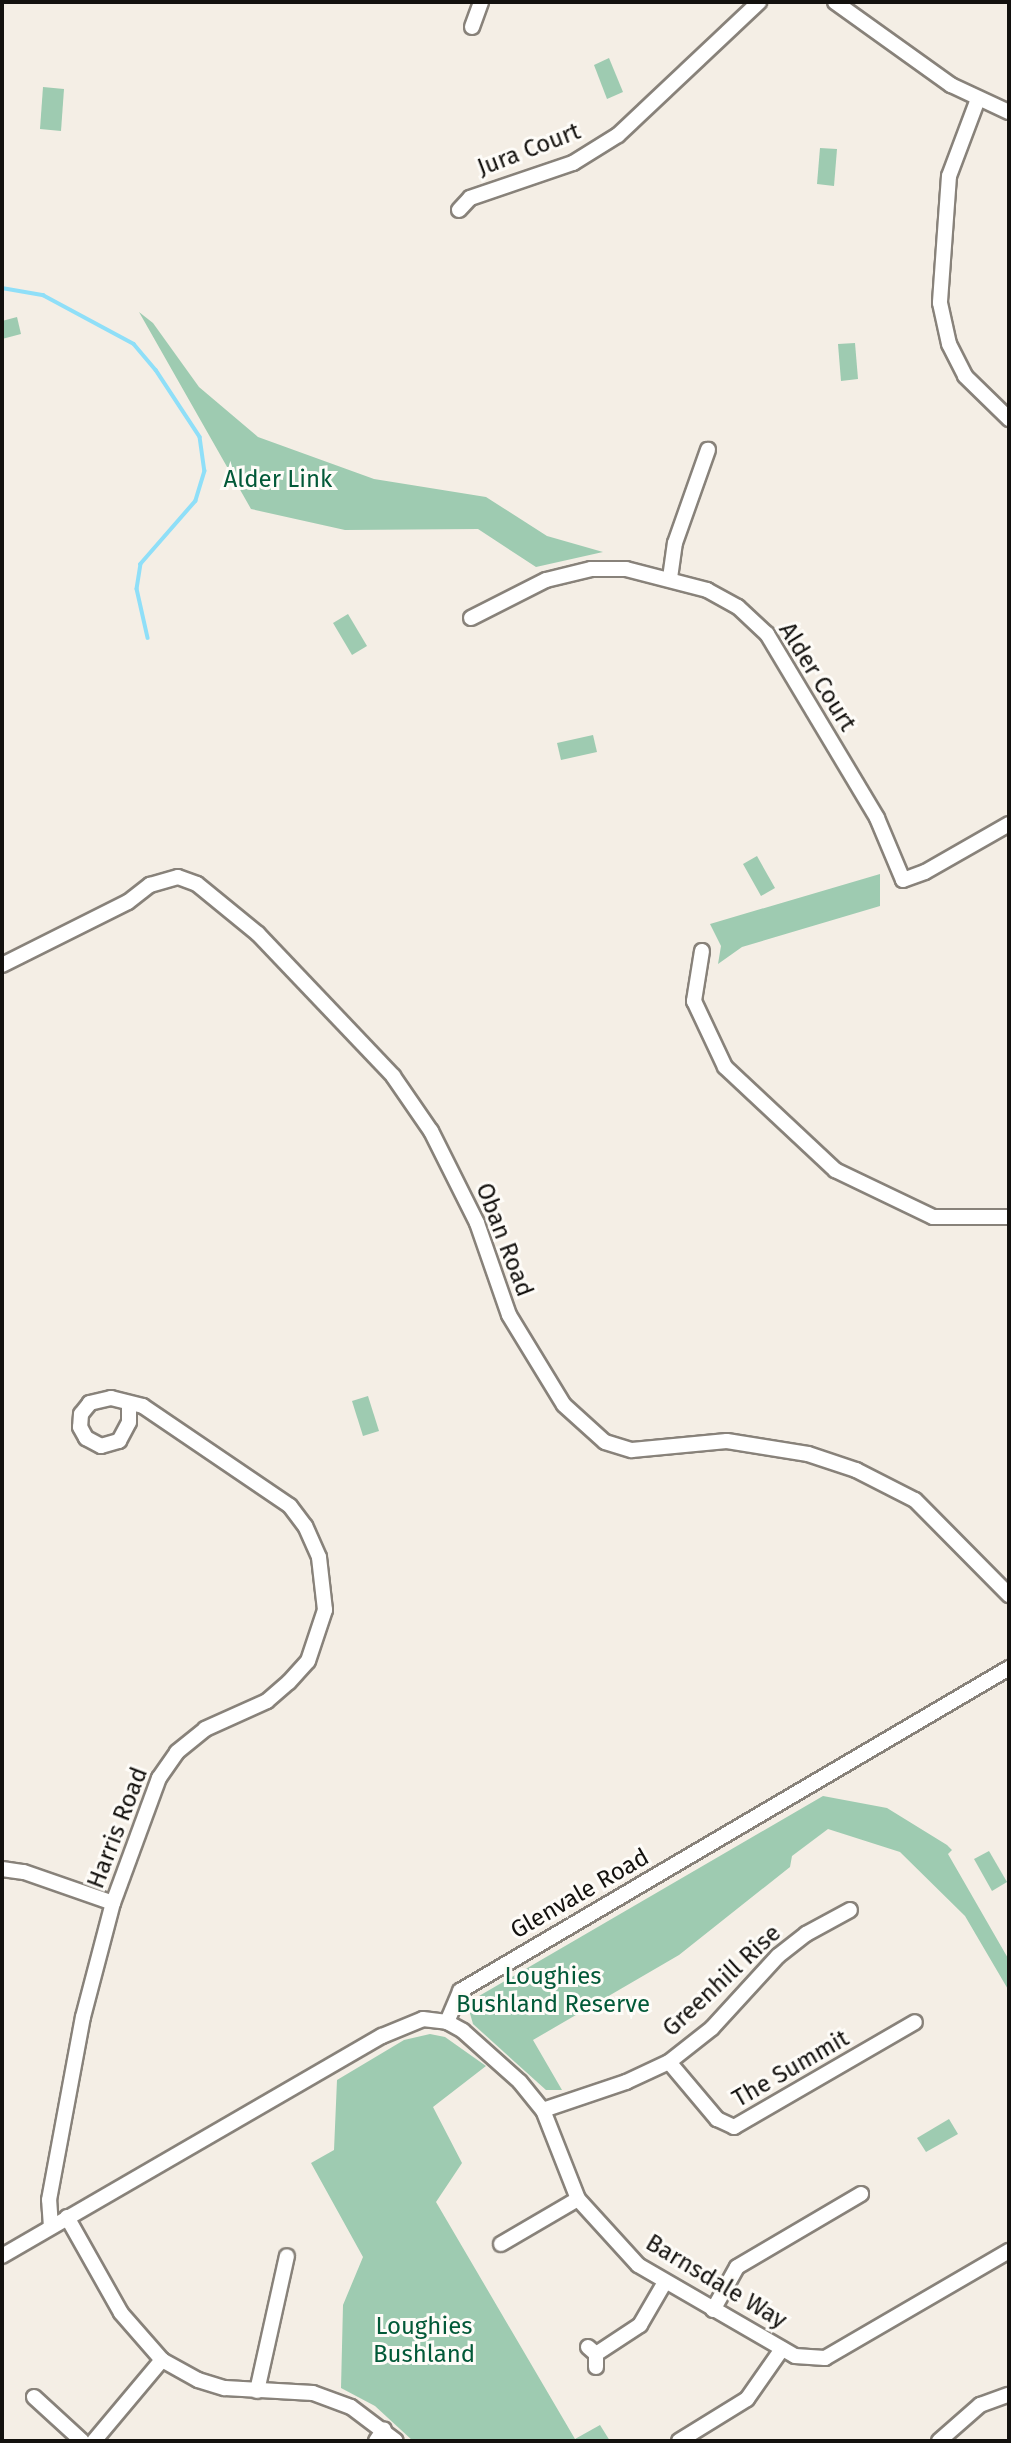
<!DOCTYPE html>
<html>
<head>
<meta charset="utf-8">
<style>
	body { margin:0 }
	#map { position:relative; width:1011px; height:2443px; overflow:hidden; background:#f4eee5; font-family:"Fira Sans",sans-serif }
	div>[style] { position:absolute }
	.green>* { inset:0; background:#9ecbb1 }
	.stream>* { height:3.5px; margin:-1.75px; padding:0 1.75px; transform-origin:1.75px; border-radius:1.75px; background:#8fdff8 }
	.roads { filter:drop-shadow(2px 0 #88827a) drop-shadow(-2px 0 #88827a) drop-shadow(0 2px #88827a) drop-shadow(0 -2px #88827a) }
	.minor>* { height:14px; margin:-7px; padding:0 7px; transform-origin:7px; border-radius:7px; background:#fff }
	span { translate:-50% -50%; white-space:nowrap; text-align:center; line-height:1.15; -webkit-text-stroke:6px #fefcf8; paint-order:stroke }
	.street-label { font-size:24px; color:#13110e }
	.park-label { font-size:24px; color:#025938 }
	.frame { position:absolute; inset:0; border:4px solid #13110e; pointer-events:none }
</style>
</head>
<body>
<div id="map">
	<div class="green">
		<div style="clip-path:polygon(609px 58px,623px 92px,607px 99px,594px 65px)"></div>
		<div style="clip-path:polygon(43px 87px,64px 89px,61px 131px,40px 129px)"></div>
		<div style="clip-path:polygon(820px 148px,837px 149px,834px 186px,817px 184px)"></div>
		<div style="clip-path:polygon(139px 312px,153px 323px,199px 387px,258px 437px,374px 479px,486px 497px,547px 536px,603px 552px,536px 567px,478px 529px,345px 530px,251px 509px)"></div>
		<div style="clip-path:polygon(17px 317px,21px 334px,2px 339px,2px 321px)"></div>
		<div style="clip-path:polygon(855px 343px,858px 379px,841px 381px,838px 344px)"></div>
		<div style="clip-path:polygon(348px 614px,367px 646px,352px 655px,333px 623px)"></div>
		<div style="clip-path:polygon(593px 735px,597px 752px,561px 760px,557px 743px)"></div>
		<div style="clip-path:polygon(757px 856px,775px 888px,761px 896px,743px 864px)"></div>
		<div style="clip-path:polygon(880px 874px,880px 906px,742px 947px,718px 964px,721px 946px,710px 924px)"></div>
		<div style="clip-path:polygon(368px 1396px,379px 1431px,363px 1436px,352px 1401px)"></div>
		<div style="clip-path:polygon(823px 1796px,887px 1808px,947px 1845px,952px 1850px,948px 1854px,1009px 1960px,1009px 1991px,965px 1916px,900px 1852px,828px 1829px,792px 1856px,790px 1867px,679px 1955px,533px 2040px,562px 2090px,546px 2090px,473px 2024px,469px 2010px,479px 1996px)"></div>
		<div style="clip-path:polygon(989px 1851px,1007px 1882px,992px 1891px,974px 1859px)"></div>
		<div style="clip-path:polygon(430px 2034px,445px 2037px,486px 2066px,433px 2107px,462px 2163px,436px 2202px,575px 2439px,600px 2425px,610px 2441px,413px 2441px,375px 2406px,341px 2388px,343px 2305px,363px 2257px,311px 2163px,334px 2150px,337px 2080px,404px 2040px)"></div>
		<div style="clip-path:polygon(949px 2119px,958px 2134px,926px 2152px,917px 2138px)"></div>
	</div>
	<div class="stream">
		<div style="left:2px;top:288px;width:42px;rotate:9.7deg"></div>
		<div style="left:43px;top:295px;width:103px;rotate:28.3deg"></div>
		<div style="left:134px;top:344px;width:34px;rotate:50deg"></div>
		<div style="left:156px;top:370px;width:80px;rotate:56.7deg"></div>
		<div style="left:200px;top:437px;width:34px;rotate:82deg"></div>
		<div style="left:205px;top:471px;width:31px;rotate:107deg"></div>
		<div style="left:196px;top:501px;width:84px;rotate:131.1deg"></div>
		<div style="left:141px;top:564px;width:25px;rotate:99deg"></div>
		<div style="left:137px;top:589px;width:50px;rotate:77.3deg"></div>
	</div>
	<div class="roads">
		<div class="minor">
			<div style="left:835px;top:2px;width:143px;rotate:35.6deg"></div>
			<div style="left:951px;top:85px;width:64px;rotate:25deg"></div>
			<div style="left:472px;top:27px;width:27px;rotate:-70deg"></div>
			<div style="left:978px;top:99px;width:82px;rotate:110.6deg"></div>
			<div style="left:949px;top:176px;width:127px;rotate:94.1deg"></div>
			<div style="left:940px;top:303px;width:42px;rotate:77.6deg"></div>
			<div style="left:949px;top:344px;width:36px;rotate:63deg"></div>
			<div style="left:965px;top:376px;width:62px;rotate:44.3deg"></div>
			<div style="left:459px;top:210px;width:16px;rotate:-47deg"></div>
			<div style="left:470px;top:198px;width:109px;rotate:-18.8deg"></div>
			<div style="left:573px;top:163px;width:53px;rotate:-31.9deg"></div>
			<div style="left:618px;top:135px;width:194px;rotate:-43.3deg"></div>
			<div style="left:670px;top:578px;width:35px;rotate:-82deg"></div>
			<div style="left:675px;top:543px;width:99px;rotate:-70.5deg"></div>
			<div style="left:471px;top:618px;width:84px;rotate:-26.9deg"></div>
			<div style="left:546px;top:580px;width:46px;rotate:-13.7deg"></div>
			<div style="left:591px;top:569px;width:35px"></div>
			<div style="left:626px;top:569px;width:84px;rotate:14.5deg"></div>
			<div style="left:707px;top:590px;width:35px;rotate:29deg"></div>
			<div style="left:738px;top:607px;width:40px;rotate:43deg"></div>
			<div style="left:767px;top:634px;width:214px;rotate:59.1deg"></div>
			<div style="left:877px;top:818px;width:67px;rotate:67.2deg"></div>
			<div style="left:903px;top:880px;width:23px;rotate:-20deg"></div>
			<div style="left:925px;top:872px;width:97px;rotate:-29.7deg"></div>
			<div style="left:702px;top:951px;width:51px;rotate:99.1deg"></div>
			<div style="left:694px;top:1001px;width:73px;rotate:64.8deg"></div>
			<div style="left:725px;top:1067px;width:151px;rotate:43.1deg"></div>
			<div style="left:835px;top:1170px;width:109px;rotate:25.6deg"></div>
			<div style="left:933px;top:1217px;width:76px"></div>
			<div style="left:2px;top:965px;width:141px;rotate:-26.6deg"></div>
			<div style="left:128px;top:902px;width:28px;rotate:-38deg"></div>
			<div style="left:150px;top:885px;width:29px;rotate:-16deg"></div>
			<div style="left:178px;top:877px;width:20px;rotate:20deg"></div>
			<div style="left:197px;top:884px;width:79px;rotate:39.3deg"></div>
			<div style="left:258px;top:934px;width:196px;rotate:46.4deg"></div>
			<div style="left:393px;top:1076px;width:67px;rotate:55.4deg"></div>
			<div style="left:431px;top:1131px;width:103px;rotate:63.4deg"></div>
			<div style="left:477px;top:1223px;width:97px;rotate:70.8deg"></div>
			<div style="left:509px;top:1315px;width:105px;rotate:58.6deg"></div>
			<div style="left:564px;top:1405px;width:55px;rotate:42.1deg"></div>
			<div style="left:605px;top:1442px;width:28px;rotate:17deg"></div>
			<div style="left:632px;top:1450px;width:95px;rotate:-5.4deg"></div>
			<div style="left:727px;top:1441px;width:82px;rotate:9.1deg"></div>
			<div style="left:808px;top:1454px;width:51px;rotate:18.4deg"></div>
			<div style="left:856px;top:1470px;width:66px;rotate:27deg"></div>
			<div style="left:915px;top:1500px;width:134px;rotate:45.3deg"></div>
			<div style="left:2px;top:1869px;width:22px;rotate:8deg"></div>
			<div style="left:24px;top:1872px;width:94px;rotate:19.2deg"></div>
			<div style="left:447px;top:2022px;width:34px;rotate:-67deg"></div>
			<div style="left:460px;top:1991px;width:637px;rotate:-30.47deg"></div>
			<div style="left:669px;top:2062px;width:75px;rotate:49.9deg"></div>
			<div style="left:717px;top:2119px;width:19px;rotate:25deg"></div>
			<div style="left:734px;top:2127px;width:209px;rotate:-30.1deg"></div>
			<div style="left:543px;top:2110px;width:88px;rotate:-18.6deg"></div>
			<div style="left:626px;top:2082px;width:47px;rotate:-24.9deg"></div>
			<div style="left:669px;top:2062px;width:55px;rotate:-38.3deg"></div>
			<div style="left:712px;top:2028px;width:98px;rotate:-47.5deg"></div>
			<div style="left:778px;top:1956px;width:36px;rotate:-38deg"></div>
			<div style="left:806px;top:1934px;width:50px;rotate:-28.6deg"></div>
			<div style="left:67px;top:2217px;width:110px;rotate:60.6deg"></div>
			<div style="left:121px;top:2313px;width:62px;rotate:48.9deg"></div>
			<div style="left:162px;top:2360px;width:41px;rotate:29.1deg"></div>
			<div style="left:198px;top:2380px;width:28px;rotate:17deg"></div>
			<div style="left:225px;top:2388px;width:88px;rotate:3.3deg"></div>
			<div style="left:313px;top:2393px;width:40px;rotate:20.2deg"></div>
			<div style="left:351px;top:2407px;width:56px;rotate:37.1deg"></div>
			<div style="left:51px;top:2227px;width:27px;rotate:-94deg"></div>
			<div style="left:49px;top:2200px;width:186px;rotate:-79.5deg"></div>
			<div style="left:83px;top:2017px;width:118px;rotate:-75.3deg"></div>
			<div style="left:113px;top:1903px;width:133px;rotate:-69.8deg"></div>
			<div style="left:159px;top:1778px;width:32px;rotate:-55deg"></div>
			<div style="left:177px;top:1752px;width:36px;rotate:-39deg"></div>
			<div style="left:205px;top:1729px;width:68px;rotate:-24.3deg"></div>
			<div style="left:267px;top:1701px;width:29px;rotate:-41deg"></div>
			<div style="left:289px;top:1682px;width:28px;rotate:-48deg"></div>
			<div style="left:308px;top:1661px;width:54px;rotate:-71.6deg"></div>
			<div style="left:325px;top:1610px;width:53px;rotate:-96.5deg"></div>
			<div style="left:319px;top:1557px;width:34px;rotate:-114deg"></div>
			<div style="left:305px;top:1526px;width:25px;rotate:-127deg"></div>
			<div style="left:290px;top:1506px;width:178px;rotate:-145.8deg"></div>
			<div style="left:143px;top:1406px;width:33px;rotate:-166deg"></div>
			<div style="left:111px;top:1398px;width:22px;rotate:167deg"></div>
			<div style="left:90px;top:1403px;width:14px;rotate:129deg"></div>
			<div style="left:81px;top:1414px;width:13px;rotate:94deg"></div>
			<div style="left:80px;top:1427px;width:13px;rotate:61deg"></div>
			<div style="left:86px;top:1438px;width:17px;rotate:28deg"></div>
			<div style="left:101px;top:1446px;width:19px;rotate:-16deg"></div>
			<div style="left:119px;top:1441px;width:21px;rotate:-62deg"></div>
			<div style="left:129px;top:1422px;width:17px;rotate:-90deg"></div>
			<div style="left:501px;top:2244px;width:89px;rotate:-30.3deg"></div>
			<div style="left:2px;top:2256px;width:439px;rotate:-30.1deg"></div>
			<div style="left:382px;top:2036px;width:44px;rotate:-22.5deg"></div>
			<div style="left:423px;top:2019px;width:24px;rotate:7deg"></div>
			<div style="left:447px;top:2022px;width:18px;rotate:29deg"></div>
			<div style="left:463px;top:2031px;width:76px;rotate:41.8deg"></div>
			<div style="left:520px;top:2082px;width:36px;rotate:51deg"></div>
			<div style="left:543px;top:2110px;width:96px;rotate:68.5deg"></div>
			<div style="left:578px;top:2199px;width:89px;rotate:47.7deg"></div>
			<div style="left:638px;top:2265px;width:181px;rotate:30.1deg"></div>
			<div style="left:795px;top:2356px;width:30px;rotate:4deg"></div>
			<div style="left:825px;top:2358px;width:213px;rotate:-30.2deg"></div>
			<div style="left:713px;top:2310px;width:49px;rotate:-60.8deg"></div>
			<div style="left:737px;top:2267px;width:144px;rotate:-30.5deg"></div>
			<div style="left:588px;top:2347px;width:11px;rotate:41deg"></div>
			<div style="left:596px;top:2354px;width:13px;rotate:90deg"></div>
			<div style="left:596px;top:2354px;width:53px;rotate:-33.4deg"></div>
			<div style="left:640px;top:2325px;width:50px;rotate:-59.8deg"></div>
			<div style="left:257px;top:2391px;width:138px;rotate:-77.5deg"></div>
			<div style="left:34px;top:2397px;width:65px;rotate:42.5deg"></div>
			<div style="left:94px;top:2441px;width:106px;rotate:-50deg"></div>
			<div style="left:376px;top:2441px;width:14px;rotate:-56deg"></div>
			<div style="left:679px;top:2441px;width:80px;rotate:-31.7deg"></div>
			<div style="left:747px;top:2399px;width:61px;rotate:-55deg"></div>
			<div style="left:939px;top:2441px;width:55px;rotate:-41.3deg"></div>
			<div style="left:980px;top:2405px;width:30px;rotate:-20deg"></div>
		</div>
	</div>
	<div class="street-label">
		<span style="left:529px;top:150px;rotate:-21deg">Jura Court</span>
		<span style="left:817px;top:677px;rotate:58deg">Alder Court</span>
		<span style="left:504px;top:1240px;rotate:69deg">Oban Road</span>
		<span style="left:118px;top:1828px;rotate:-69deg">Harris Road</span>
		<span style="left:580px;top:1894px;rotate:-30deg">Glenvale Road</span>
		<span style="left:722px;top:1981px;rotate:-43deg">Greenhill Rise</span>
		<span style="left:791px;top:2069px;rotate:-30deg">The Summit</span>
		<span style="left:716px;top:2282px;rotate:31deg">Barnsdale Way</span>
	</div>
	<div class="park-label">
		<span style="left:278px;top:480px">Alder Link</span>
		<span style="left:553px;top:1991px">Loughies<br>Bushland Reserve</span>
		<span style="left:424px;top:2341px">Loughies<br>Bushland</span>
	</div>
	<div class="frame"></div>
</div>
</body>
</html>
